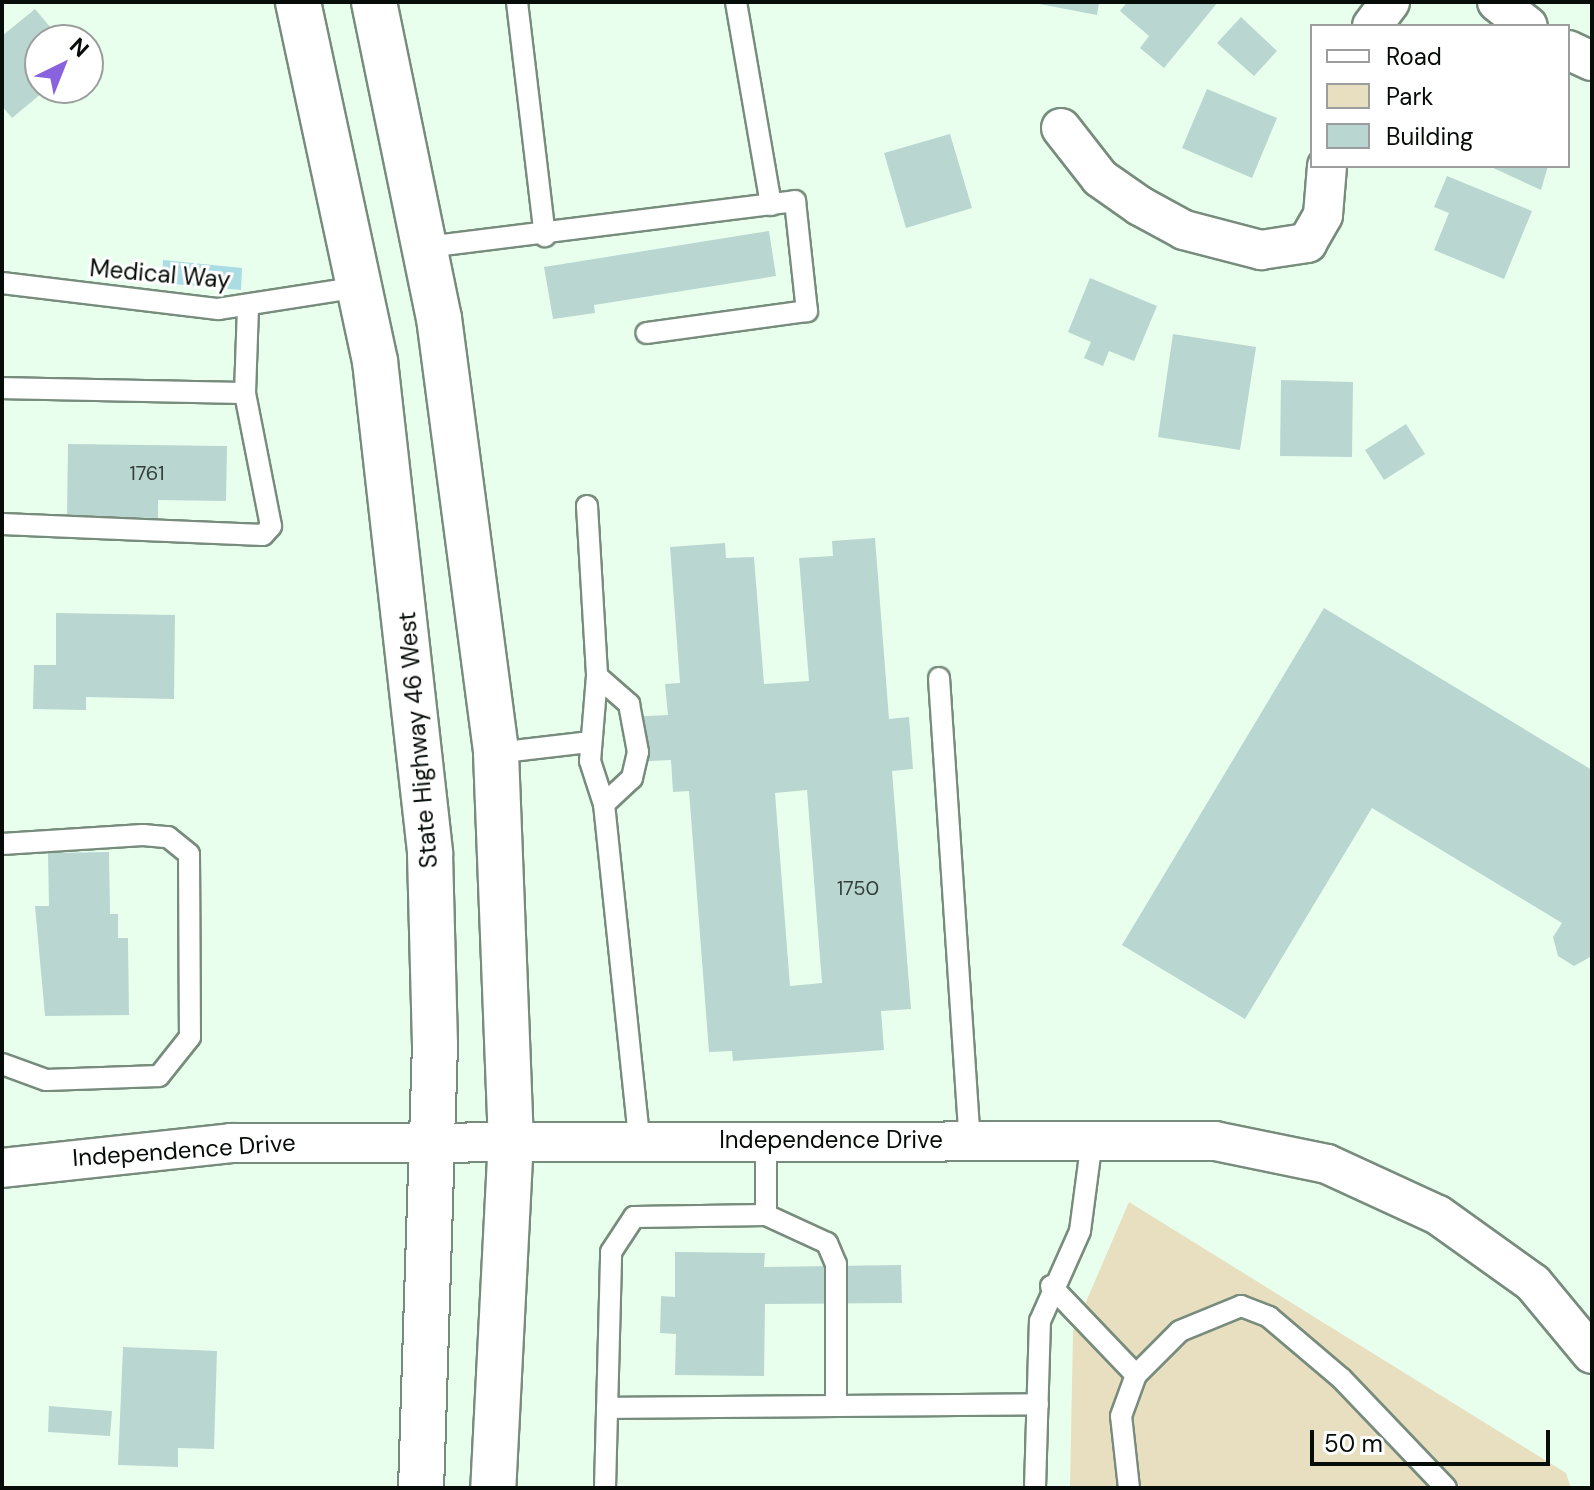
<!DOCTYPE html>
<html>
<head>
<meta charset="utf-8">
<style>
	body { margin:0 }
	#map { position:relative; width:1594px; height:1490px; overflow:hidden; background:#e8ffee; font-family:"DM Sans",sans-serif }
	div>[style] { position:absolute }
	.green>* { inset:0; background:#e7dfc0 }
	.water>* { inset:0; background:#aadce4 }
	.building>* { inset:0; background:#b9d6d0 }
	.roads { filter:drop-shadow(2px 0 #788c7d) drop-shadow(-2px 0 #788c7d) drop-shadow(0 2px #788c7d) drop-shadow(0 -2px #788c7d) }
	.lane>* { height:20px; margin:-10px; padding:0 10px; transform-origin:10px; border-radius:10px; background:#fff }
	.street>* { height:38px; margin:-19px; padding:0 19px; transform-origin:19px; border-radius:19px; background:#fff }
	.primary>* { height:44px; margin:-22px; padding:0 22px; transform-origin:22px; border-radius:22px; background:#fff }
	span { translate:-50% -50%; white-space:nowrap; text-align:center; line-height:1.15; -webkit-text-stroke:6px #fff; paint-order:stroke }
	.number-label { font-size:20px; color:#333f3a }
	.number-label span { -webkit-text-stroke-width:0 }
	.street-label { font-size:24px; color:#060d08 }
	.frame { position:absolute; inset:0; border:4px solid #060d08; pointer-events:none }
	.legend { position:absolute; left:1310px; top:24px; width:260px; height:144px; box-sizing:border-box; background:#fff; border:2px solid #9b9e9c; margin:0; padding:10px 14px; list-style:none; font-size:24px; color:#060d08 }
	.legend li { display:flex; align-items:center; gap:16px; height:40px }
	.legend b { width:40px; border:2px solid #9b9e9c }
	.north { position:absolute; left:24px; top:24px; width:80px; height:80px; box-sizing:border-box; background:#fff; border:2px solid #9b9e9c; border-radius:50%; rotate:43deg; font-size:22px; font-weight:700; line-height:32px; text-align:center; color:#060d08 }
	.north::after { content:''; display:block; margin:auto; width:28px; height:36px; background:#8962dd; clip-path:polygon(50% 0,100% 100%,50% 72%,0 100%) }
	.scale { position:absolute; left:1310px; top:1430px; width:240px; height:36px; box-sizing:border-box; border:4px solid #060d08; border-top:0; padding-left:10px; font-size:24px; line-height:28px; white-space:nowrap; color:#060d08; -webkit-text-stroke:6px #fff; paint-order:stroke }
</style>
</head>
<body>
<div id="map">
	<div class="green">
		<div style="clip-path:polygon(1129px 1202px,1566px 1473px,1571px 1488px,1070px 1488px,1073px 1332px)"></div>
	</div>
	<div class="water">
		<div style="clip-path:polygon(163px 260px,242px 268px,241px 290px,162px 283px)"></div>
	</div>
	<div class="building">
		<div style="clip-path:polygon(1029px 2px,1099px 2px,1097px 15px)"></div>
		<div style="clip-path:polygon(1127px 2px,1218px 2px,1164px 68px,1140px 48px,1149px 36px,1120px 11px)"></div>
		<div style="clip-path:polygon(35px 9px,61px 40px,40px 40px,40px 88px,48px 88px,12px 118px,2px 106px,2px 36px)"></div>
		<div style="clip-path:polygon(1241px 17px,1277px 51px,1254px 76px,1217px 43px)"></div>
		<div style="clip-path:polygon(1207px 89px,1277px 118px,1252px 178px,1182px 148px)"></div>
		<div style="clip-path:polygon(950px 134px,972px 208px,906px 228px,884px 153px)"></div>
		<div style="clip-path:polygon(1489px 166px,1548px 166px,1541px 190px)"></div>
		<div style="clip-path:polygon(1447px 176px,1532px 211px,1504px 279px,1434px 250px,1449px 213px,1434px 207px)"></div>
		<div style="clip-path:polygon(769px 231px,776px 276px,594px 305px,595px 313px,553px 319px,544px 267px)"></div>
		<div style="clip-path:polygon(1090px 278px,1157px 306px,1134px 361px,1109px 351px,1103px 366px,1084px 358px,1091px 342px,1068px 332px)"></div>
		<div style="clip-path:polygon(1173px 334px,1256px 347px,1240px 450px,1158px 437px)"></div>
		<div style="clip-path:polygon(1281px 380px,1353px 382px,1352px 457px,1280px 456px)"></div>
		<div style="clip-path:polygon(1406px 424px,1425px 454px,1384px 480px,1365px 450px)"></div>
		<div style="clip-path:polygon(68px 444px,227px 446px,226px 501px,158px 500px,158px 518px,67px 516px)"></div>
		<div style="clip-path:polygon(evenodd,875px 538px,889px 719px,909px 717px,913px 769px,892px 771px,911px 1009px,881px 1011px,884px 1050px,733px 1061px,732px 1051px,709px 1052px,689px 791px,673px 792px,671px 760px,630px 762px,627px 717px,668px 715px,665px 684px,680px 683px,670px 547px,725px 543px,726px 558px,754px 557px,764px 684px,809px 681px,799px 558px,833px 556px,832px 541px,875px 538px,807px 790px,822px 983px,790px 986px,775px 793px,807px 790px)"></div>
		<div style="clip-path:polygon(1324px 608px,1592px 770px,1592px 956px,1574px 966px,1558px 956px,1553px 937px,1562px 923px,1372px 808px,1245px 1019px,1122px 945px)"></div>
		<div style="clip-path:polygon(56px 613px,175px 615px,174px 699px,86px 697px,86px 710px,33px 709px,34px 665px,56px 665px)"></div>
		<div style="clip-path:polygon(109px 852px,110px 914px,118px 914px,118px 938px,128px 938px,129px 1015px,45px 1016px,35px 906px,49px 906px,48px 853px)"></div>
		<div style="clip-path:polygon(675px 1252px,765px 1253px,764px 1267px,901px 1265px,902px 1303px,765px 1304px,764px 1376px,675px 1375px,676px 1334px,660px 1333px,661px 1296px,675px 1297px)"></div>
		<div style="clip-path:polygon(123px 1347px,217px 1351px,214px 1449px,178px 1448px,178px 1467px,118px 1465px)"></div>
		<div style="clip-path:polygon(49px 1406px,112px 1411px,110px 1436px,48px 1432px)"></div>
	</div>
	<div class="roads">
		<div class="lane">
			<div style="left:517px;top:2px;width:236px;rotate:83.2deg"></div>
			<div style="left:736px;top:2px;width:206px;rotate:80.2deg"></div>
			<div style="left:427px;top:247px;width:371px;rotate:-7.1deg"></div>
			<div style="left:795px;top:201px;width:111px;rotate:83.8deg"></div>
			<div style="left:807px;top:311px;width:162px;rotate:172.2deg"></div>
			<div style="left:2px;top:283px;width:218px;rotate:6.9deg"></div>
			<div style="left:218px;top:309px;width:144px;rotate:-8.8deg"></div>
			<div style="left:2px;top:388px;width:243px;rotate:1.2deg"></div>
			<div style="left:245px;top:393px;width:86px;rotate:-88deg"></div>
			<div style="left:587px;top:506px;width:170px;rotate:86.6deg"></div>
			<div style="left:597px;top:676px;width:85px;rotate:94.7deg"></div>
			<div style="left:590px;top:761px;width:45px;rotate:72deg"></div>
			<div style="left:604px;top:804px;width:337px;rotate:84deg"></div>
			<div style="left:2px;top:524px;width:261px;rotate:2.4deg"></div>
			<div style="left:263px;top:535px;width:12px;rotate:-48deg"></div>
			<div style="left:271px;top:526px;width:136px;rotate:-101.1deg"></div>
			<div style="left:597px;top:676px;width:43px;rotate:41.2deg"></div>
			<div style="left:629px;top:704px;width:49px;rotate:79.4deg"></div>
			<div style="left:638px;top:752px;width:27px;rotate:103deg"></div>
			<div style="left:632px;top:778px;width:38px;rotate:137deg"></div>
			<div style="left:939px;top:678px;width:464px;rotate:86.2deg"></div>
			<div style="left:496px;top:753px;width:94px;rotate:-6.7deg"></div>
			<div style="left:2px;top:844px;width:141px;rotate:-3.7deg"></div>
			<div style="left:143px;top:835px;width:25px;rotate:5deg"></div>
			<div style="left:168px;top:837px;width:27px;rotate:39deg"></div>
			<div style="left:189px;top:854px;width:183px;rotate:89.7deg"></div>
			<div style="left:190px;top:1037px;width:50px;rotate:128.5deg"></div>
			<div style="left:159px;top:1076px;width:113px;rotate:178deg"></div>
			<div style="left:46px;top:1080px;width:47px;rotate:-160deg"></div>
			<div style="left:766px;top:1215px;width:75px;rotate:-90deg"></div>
			<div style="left:1051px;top:1286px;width:123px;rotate:46.3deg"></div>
			<div style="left:607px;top:1408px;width:431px;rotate:-0.5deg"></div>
			<div style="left:605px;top:1488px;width:236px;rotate:-88.5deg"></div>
			<div style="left:611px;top:1252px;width:42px;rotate:-56.7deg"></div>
			<div style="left:634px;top:1217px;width:132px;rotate:-0.9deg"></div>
			<div style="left:766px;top:1215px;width:67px;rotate:24.7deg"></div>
			<div style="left:827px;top:1243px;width:23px;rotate:67deg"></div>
			<div style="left:836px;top:1264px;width:142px;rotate:90deg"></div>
			<div style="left:1035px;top:1488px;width:167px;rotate:-88.3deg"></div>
			<div style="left:1040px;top:1321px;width:98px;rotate:-66deg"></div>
			<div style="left:1080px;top:1231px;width:92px;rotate:-82.5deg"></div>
			<div style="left:1129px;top:1488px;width:72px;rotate:-96.3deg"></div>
			<div style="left:1121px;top:1416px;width:44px;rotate:-69.9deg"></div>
			<div style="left:1136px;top:1375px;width:62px;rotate:-45deg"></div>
			<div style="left:1180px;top:1331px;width:66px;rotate:-22.3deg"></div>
			<div style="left:1241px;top:1306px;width:30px;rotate:21deg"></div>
			<div style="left:1269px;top:1317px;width:94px;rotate:40.3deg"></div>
			<div style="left:1341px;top:1378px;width:152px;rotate:46.3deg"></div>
		</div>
		<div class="street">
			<div style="left:1497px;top:2px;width:39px;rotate:38deg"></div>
			<div style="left:1372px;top:26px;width:30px;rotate:-53deg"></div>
			<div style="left:1568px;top:50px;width:26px;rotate:25deg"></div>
			<div style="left:1061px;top:128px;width:63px;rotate:52deg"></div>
			<div style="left:1100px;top:178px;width:49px;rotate:35deg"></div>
			<div style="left:1140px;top:206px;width:50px;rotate:28.6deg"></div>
			<div style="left:1184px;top:230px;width:80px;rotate:14.6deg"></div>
			<div style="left:1261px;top:250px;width:47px;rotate:-8.7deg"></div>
			<div style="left:1307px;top:243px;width:32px;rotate:-60deg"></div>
			<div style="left:1323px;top:215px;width:49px;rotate:-85.3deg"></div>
			<div style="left:2px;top:1168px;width:230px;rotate:-6.2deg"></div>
			<div style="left:231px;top:1143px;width:984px;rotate:-0.12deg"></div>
			<div style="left:1215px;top:1141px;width:114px;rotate:11.6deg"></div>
			<div style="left:1327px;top:1164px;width:122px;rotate:24.7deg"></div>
			<div style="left:1438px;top:1215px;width:117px;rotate:35.6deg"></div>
			<div style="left:1533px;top:1283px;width:92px;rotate:50.3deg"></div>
		</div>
		<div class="primary">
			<div style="left:298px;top:2px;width:367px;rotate:77.9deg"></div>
			<div style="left:375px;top:361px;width:496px;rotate:83.6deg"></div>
			<div style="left:430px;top:854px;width:190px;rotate:88.5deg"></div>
			<div style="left:435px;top:1044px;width:444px;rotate:91.8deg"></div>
			<div style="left:374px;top:2px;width:323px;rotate:78.4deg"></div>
			<div style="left:439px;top:318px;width:439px;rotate:82.5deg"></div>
			<div style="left:496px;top:753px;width:385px;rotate:87.8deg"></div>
			<div style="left:511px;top:1138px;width:350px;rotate:92.9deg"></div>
		</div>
	</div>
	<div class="number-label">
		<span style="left:147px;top:473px">1761</span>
		<span style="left:858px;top:888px">1750</span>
	</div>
	<div class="street-label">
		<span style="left:160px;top:274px;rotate:5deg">Medical Way</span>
		<span style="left:418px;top:740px;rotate:-95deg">State Highway 46 West</span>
		<span style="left:831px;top:1140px">Independence Drive</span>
		<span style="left:184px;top:1150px;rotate:-4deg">Independence Drive</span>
	</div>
	<div class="frame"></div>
	<ul class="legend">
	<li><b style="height:10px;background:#fff"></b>Road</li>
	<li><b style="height:22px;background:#e7dfc0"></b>Park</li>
	<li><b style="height:22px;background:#b9d6d0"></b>Building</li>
	</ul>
	<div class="north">N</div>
	<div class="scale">50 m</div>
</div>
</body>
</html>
